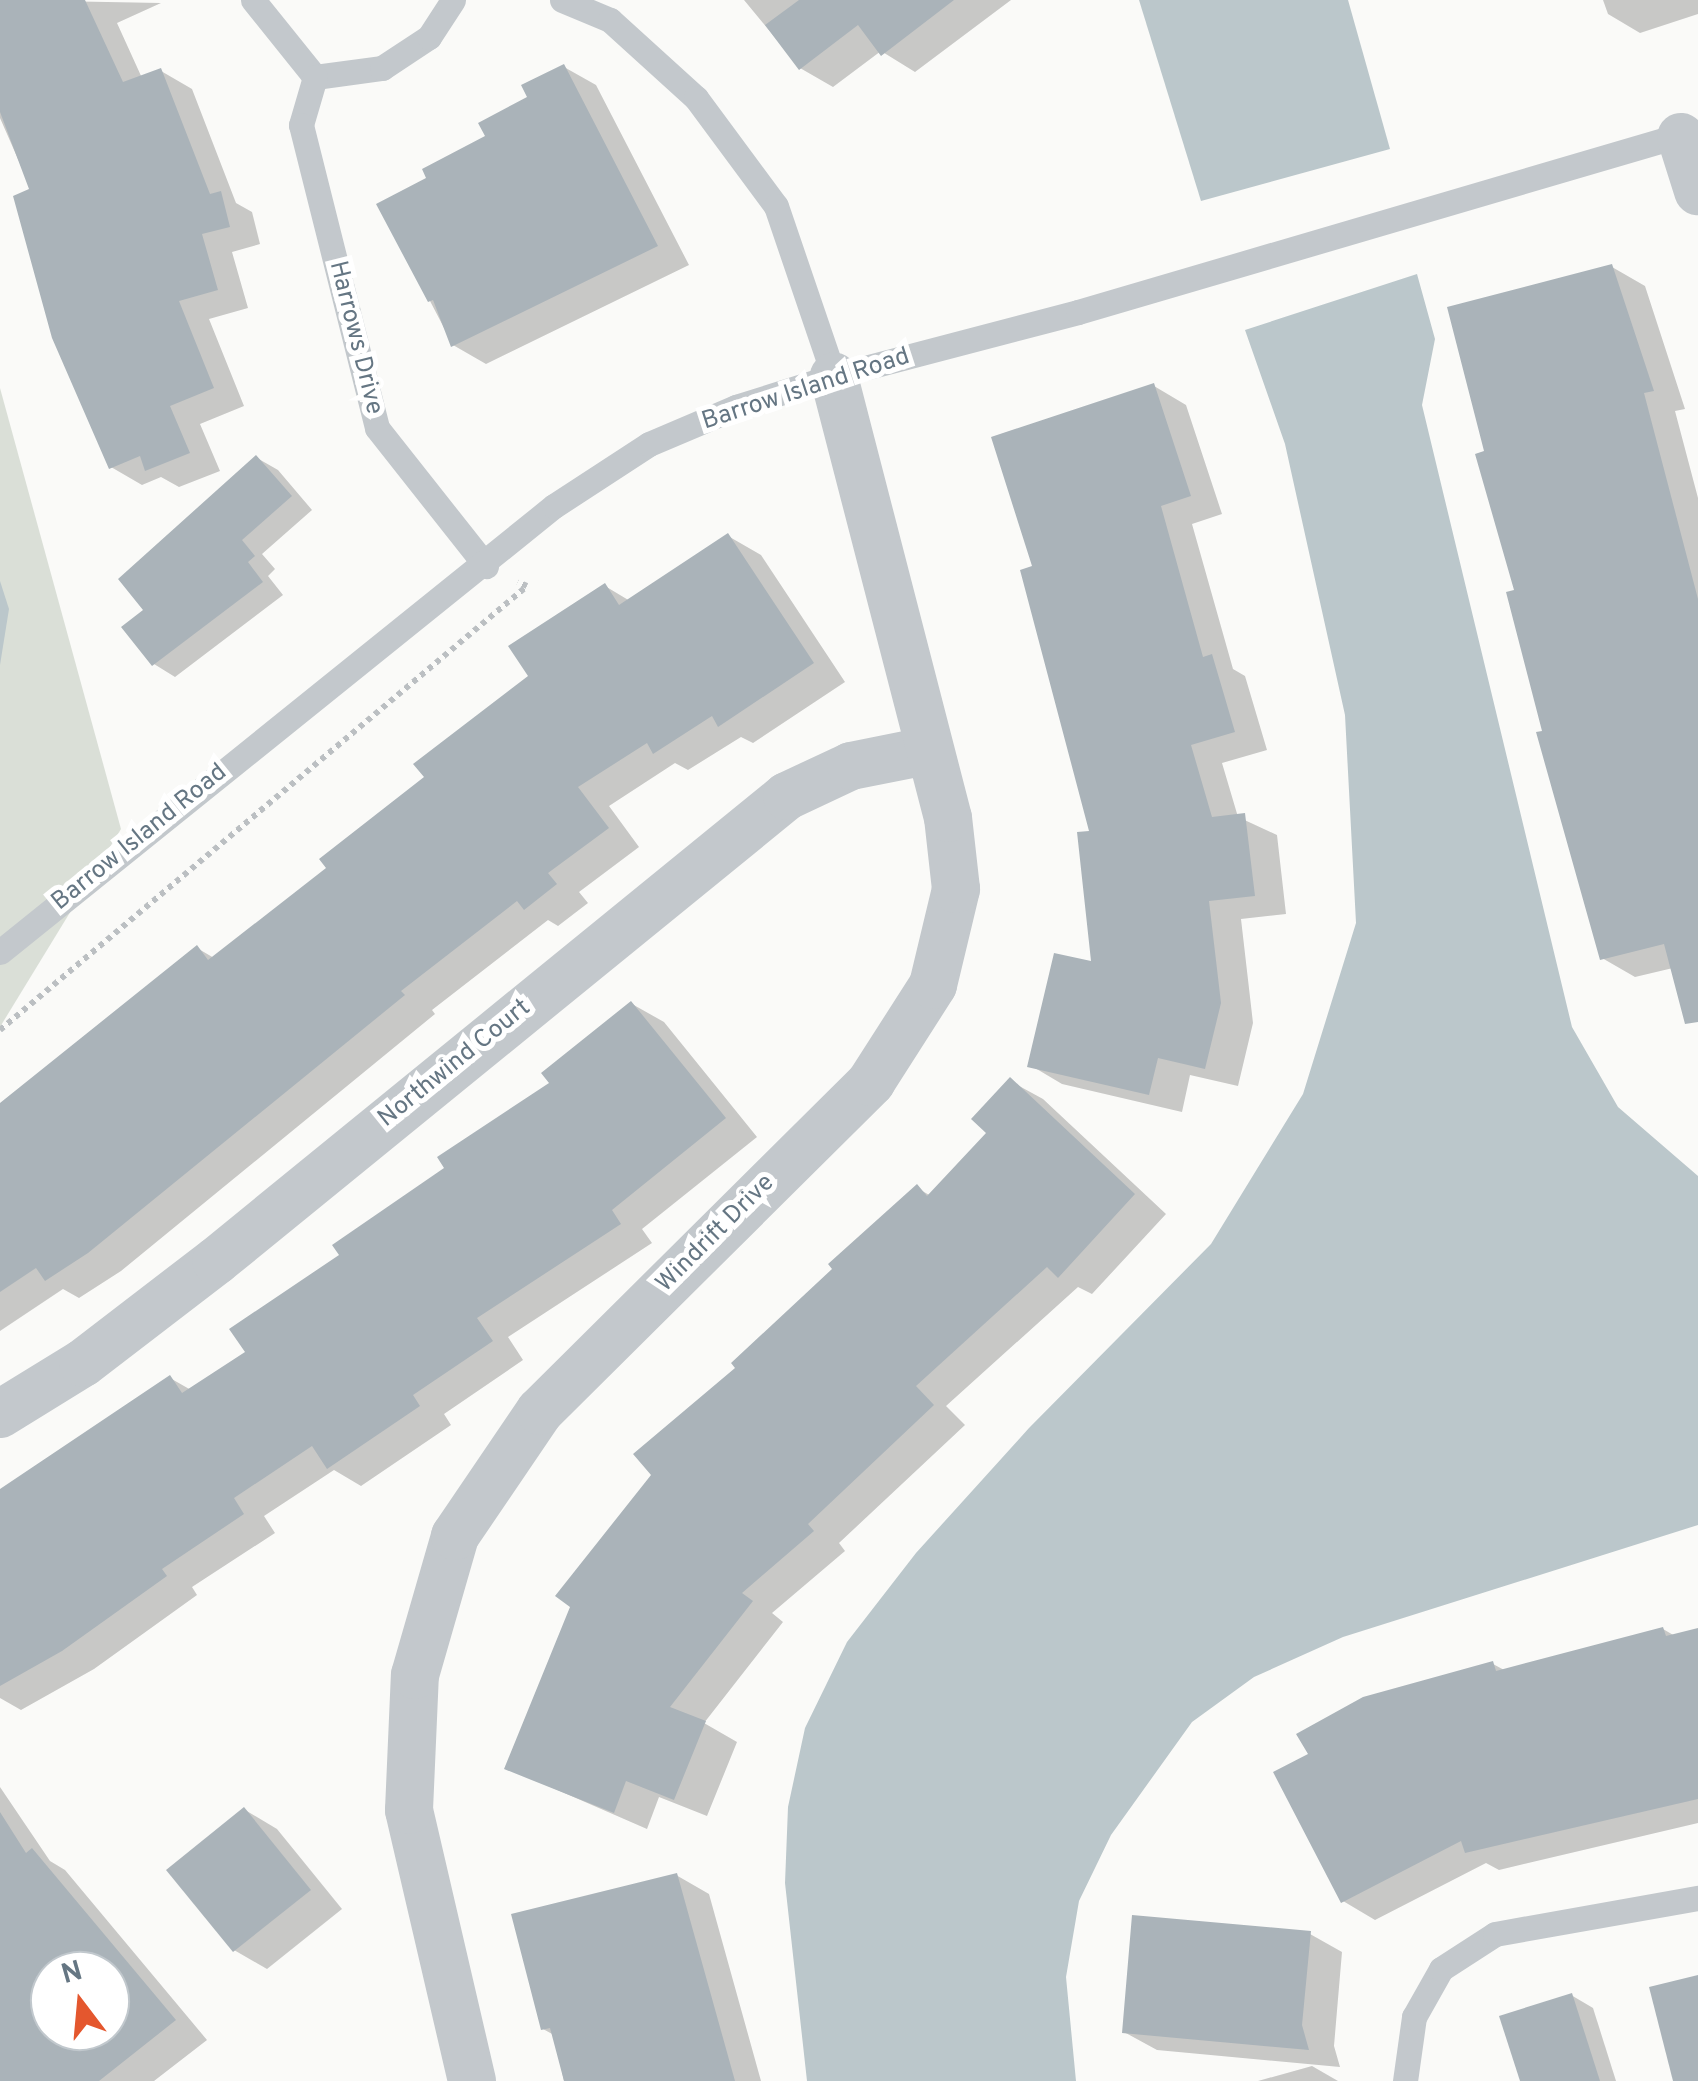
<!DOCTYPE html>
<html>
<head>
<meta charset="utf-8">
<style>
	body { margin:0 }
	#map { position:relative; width:1698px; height:2081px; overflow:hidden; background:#fafaf8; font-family:Overpass,sans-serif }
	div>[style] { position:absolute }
	.green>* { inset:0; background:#dadfd7 }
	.water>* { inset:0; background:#bbc7cb }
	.shadow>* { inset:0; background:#0003 }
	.building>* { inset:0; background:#aab3b9 }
	.path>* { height:6px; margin-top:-3px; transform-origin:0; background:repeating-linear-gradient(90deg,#bbbfc2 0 5px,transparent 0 10px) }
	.lane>* { height:25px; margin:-12.5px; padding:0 12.5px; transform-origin:12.5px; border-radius:12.5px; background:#c3c8cc }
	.street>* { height:48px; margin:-24px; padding:0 24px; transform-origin:24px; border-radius:24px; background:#c3c8cc }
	span { translate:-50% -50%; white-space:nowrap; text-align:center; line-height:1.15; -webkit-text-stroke:10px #fff; paint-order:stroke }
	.street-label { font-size:25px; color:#657683 }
	.north { position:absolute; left:30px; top:1951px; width:100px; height:100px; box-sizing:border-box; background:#fff; border:2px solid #c1c8cd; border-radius:50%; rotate:344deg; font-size:28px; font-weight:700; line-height:40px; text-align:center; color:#657683 }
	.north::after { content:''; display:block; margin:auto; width:35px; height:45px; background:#e4572e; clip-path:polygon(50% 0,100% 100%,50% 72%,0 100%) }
</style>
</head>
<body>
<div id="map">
	<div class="green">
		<div style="clip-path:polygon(0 388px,121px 829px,0 1027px)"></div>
	</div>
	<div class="water">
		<div style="clip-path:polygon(1139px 0,1348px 0,1390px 149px,1201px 201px)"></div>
		<div style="clip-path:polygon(1417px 274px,1435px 339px,1422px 405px,1572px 1027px,1618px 1107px,1698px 1176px,1698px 1525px,1343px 1637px,1254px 1677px,1192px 1722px,1111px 1835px,1079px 1901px,1066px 1977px,1076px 2081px,807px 2081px,785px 1883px,788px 1807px,805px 1728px,847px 1642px,916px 1553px,1029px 1428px,1211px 1244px,1303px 1094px,1356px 923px,1345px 715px,1285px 444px,1245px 330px)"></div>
		<div style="clip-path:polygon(0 581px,9px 609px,0 665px)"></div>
	</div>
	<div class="shadow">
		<div style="clip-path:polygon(0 0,161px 3px,117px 23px,142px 78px,161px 71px,192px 89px,236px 203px,252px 212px,260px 244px,232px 252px,248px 308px,209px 319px,244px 406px,200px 424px,220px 471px,179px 487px,161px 477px,142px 485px,111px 467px,32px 191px,0 118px)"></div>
		<div style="clip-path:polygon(744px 0,1011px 0,915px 72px,881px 51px,833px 87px,800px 68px)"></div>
		<div style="clip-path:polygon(1603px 0,1698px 0,1698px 14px,1640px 33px,1608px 14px)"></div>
		<div style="clip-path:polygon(564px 67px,596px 85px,689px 265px,486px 364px,453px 345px,430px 301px,429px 179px,488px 137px)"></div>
		<div style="clip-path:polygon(1612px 267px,1645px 286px,1685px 409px,1675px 411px,1698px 498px,1698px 991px,1673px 968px,1635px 977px,1602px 958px,1545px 733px,1487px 453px)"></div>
		<div style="clip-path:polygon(1154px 386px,1186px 405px,1222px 514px,1192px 524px,1233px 669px,1245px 676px,1267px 750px,1222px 763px,1238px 817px,1277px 835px,1286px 914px,1241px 919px,1253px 1023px,1238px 1086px,1190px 1075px,1182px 1112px,1062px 1084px,1030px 1065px,1094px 964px,1092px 833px,1036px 568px)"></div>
		<div style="clip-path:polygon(257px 458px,278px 470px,312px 510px,262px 554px,275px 569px,268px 576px,283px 595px,175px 677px,154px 664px,146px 611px)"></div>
		<div style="clip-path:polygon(728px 536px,761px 555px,845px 682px,753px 743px,741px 737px,688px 770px,675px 763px,609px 806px,639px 847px,579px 892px,588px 903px,558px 926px,548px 920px,432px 1010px,435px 1014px,121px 1271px,79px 1298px,63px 1289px,0 1331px,0 1107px,197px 948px,214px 958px,330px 868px,531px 677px,605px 586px,630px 601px)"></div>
		<div style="clip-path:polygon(632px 1004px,664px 1022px,757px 1137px,642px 1229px,652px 1243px,508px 1337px,523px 1360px,444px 1414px,451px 1425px,361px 1486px,334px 1470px,264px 1516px,275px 1533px,192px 1587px,197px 1595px,94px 1669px,21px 1710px,0 1698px,0 1492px,170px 1378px,191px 1390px,249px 1353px,343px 1256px,553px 1084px)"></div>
		<div style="clip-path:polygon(1010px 1081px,1043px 1099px,1166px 1214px,1092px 1294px,1078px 1287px,946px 1406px,965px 1425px,839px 1543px,845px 1551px,772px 1613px,783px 1622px,704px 1723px,737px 1742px,707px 1816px,659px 1797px,647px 1829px,507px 1768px,739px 1368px,917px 1188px,931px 1196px,989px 1133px)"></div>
		<div style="clip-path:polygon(1663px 1629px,1675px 1636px,1698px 1630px,1698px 1823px,1499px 1870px,1486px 1863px,1375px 1920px,1343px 1901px,1493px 1664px,1506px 1671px)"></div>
		<div style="clip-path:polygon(evenodd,0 1787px,50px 1861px,65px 1870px,207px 2040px,154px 2081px,9px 2081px,0 2070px,0 1787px,50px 1971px,110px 1971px,110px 2031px,50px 2031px,50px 1971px)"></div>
		<div style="clip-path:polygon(245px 1810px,277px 1829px,342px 1909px,267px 1969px,234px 1950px)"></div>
		<div style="clip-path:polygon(676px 1875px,709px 1894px,761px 2081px,564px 2081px,554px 2035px,543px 2029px)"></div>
		<div style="clip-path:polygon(1310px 1934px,1342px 1952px,1334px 2046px,1340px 2067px,1157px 2050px,1124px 2032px)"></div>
		<div style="clip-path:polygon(1571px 1995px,1593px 2008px,1616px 2081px,1522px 2081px)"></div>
		<div style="clip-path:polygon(1312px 2066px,1338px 2081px,1258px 2081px)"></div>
	</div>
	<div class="building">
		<div style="clip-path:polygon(0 0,85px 0,123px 82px,161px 68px,210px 194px,221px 191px,230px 227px,202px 234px,218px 290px,179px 301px,214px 388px,170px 406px,190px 453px,145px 471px,140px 456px,109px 469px,52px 338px,13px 196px,29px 189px,0 112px)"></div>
		<div style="clip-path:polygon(799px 0,954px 0,881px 56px,858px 25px,799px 70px,765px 25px)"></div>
		<div style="clip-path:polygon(564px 64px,658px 246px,451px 347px,433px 300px,428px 302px,376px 204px,426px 178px,422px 169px,485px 136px,478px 123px,527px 97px,521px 85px)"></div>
		<div style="clip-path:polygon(1612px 264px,1654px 391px,1644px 393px,1698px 599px,1698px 1022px,1685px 1024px,1664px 944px,1600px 960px,1536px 732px,1542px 731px,1506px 592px,1514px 590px,1475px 454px,1484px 451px,1447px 307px)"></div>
		<div style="clip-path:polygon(1154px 383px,1191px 496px,1161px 506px,1203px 657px,1212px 654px,1235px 732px,1191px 745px,1212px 817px,1245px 813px,1255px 896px,1209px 901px,1221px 1003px,1205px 1069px,1158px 1058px,1149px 1095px,1027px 1067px,1054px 953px,1091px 961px,1077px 832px,1089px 831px,1020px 570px,1032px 566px,991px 437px)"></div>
		<div style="clip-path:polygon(256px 455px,292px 496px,242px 540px,255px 556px,248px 562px,263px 582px,152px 666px,121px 627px,143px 610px,118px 579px)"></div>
		<div style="clip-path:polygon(728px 533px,814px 663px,718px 727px,712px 716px,653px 754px,647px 743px,578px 787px,609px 828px,548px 873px,557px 884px,524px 910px,517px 901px,401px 991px,405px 995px,88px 1253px,45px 1281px,36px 1268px,0 1292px,0 1103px,197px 945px,208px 960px,326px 868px,319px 859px,424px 777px,413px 764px,528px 676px,508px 646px,605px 583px,619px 605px)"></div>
		<div style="clip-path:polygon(631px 1001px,726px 1118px,612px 1210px,621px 1224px,477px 1318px,493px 1341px,413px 1395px,420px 1406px,327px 1469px,312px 1446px,234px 1498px,244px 1514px,162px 1569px,167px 1576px,62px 1651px,0 1686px,0 1489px,170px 1375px,182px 1393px,245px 1352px,229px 1329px,339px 1255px,332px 1245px,444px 1168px,437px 1157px,549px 1083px,541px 1073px)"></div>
		<div style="clip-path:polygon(1010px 1077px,1135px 1194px,1058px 1278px,1047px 1267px,916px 1386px,934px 1405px,808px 1524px,814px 1531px,742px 1593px,753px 1601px,670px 1707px,706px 1721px,674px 1800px,626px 1781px,614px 1813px,504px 1769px,570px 1607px,555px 1596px,651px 1475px,633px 1454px,735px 1368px,731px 1363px,832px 1269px,828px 1264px,917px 1184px,927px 1196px,986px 1133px,971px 1119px)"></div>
		<div style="clip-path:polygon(1663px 1627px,1666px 1636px,1698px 1628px,1698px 1799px,1465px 1853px,1461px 1841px,1341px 1903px,1273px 1772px,1308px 1754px,1296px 1734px,1363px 1697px,1493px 1661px,1496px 1671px)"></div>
		<div style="clip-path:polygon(244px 1807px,311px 1890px,233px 1952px,166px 1870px)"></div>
		<div style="clip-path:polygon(evenodd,0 1812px,26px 1853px,32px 1848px,176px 2020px,99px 2081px,0 2081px,0 1812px,50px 1971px,110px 1971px,110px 2031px,50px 2031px,50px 1971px)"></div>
		<div style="clip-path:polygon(677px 1873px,735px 2081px,564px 2081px,550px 2028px,541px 2030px,511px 1914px)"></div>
		<div style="clip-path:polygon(1132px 1915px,1311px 1931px,1302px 2025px,1309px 2050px,1122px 2033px)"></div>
		<div style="clip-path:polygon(1698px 1975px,1698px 2081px,1673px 2081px,1649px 1987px)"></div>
		<div style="clip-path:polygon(1572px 1993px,1600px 2081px,1520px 2081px,1499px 2016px)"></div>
	</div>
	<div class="path">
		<div style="left:0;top:1030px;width:689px;rotate:-40.11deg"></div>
		<div style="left:527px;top:586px;width:10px;rotate:-156deg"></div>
	</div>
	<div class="lane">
		<div style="left:253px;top:0;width:99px;rotate:51.2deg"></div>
		<div style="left:315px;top:77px;width:68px;rotate:-7.7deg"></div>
		<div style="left:382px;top:68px;width:56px;rotate:-33.4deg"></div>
		<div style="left:429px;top:37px;width:44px;rotate:-57deg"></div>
		<div style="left:562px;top:0;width:52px;rotate:22.6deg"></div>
		<div style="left:610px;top:20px;width:116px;rotate:42.2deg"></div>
		<div style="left:696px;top:98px;width:134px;rotate:53.5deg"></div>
		<div style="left:776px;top:206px;width:180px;rotate:71.2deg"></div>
		<div style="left:315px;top:77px;width:50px;rotate:106.3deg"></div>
		<div style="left:301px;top:125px;width:312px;rotate:75.9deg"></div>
		<div style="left:377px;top:428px;width:176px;rotate:51.7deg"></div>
		<div style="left:0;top:952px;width:711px;rotate:-38.84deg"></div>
		<div style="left:554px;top:506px;width:113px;rotate:-33.1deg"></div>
		<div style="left:649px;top:444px;width:95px;rotate:-23deg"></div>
		<div style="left:736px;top:407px;width:103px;rotate:-17.6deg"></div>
		<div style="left:834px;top:376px;width:252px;rotate:-14.7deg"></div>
		<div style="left:1078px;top:312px;width:635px;rotate:-16.38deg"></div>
		<div style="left:1405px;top:2081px;width:65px;rotate:-82deg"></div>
		<div style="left:1414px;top:2017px;width:55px;rotate:-60.6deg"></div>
		<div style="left:1441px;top:1969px;width:64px;rotate:-32.9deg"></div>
		<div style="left:1495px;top:1934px;width:206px;rotate:-10.1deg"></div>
	</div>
	<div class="street">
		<div style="left:1681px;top:137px;width:57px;rotate:72.5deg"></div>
		<div style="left:0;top:1414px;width:97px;rotate:-31.6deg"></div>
		<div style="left:83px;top:1363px;width:168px;rotate:-37.5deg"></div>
		<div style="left:216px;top:1261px;width:736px;rotate:-39.16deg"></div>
		<div style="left:787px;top:796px;width:71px;rotate:-25.1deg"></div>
		<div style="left:851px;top:766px;width:76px;rotate:-11.3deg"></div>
		<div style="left:472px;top:2081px;width:278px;rotate:-103.1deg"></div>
		<div style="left:409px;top:1810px;width:135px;rotate:-87.5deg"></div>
		<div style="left:415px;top:1675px;width:145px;rotate:-73.9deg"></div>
		<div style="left:455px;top:1536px;width:151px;rotate:-55.8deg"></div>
		<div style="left:540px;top:1411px;width:467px;rotate:-44.8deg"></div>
		<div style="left:871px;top:1082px;width:115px;rotate:-57.4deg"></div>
		<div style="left:933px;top:985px;width:99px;rotate:-76.5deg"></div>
		<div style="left:956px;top:889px;width:71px;rotate:-96.4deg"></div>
		<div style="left:948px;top:818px;width:456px;rotate:-104.5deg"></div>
	</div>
	<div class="street-label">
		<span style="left:355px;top:338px;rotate:76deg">Harrows Drive</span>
		<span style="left:806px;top:390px;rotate:-18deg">Barrow Island Road</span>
		<span style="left:140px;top:838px;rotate:-39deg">Barrow Island Road</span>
		<span style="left:455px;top:1064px;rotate:-39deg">Northwind Court</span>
		<span style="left:716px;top:1234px;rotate:-45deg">Windrift Drive</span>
	</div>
	<div class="north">N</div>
</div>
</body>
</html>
